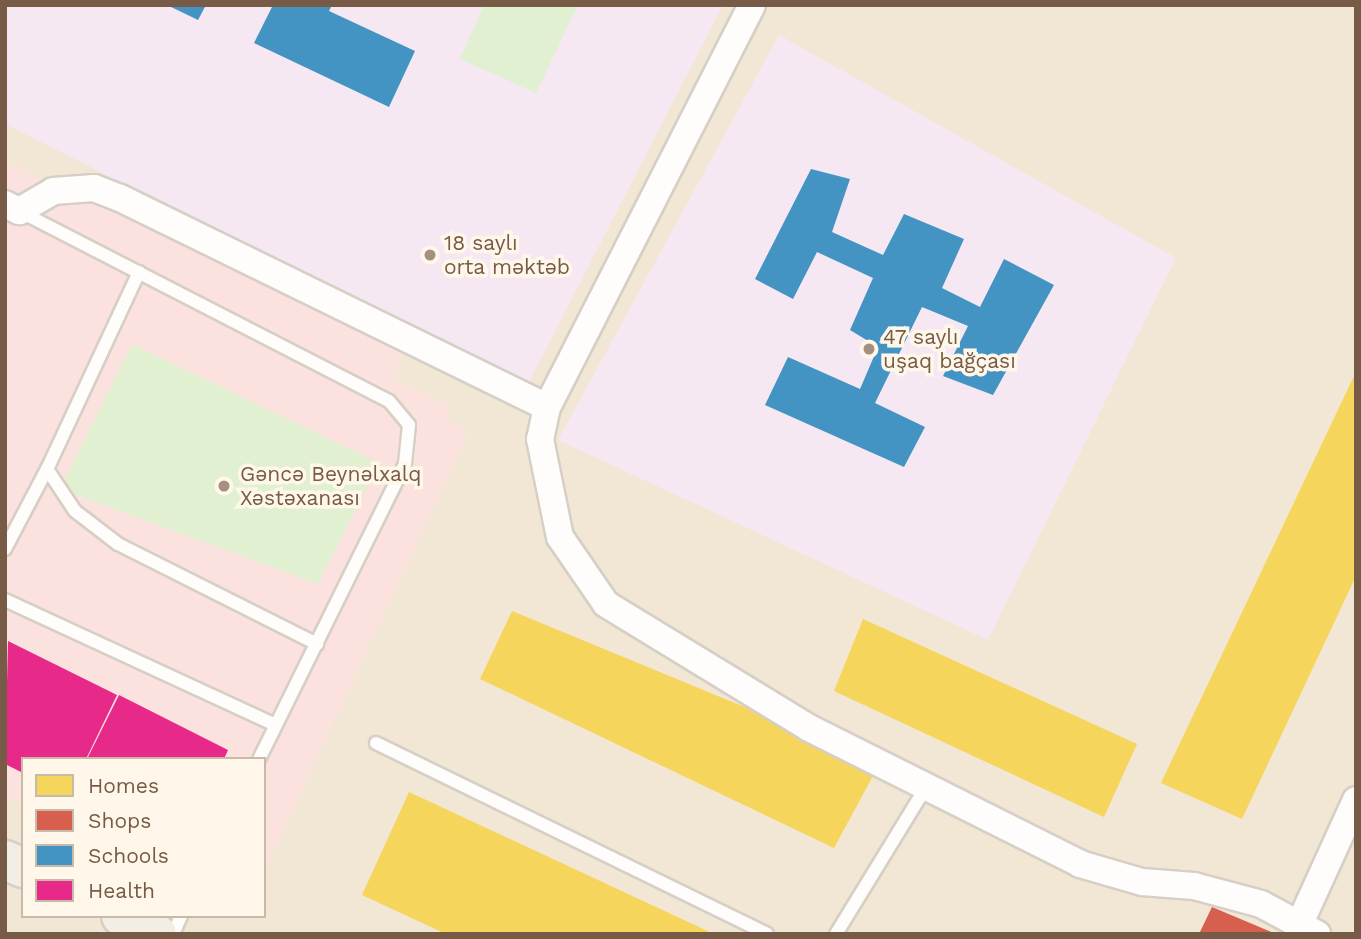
<!DOCTYPE html>
<html>
<head>
<meta charset="utf-8">
<style>
	body { margin:0 }
	#map { position:relative; width:1361px; height:939px; overflow:hidden; background:#f8f3e8; font-family:"Work Sans",sans-serif }
	div>[style] { position:absolute }
	.residential>* { inset:0; background:#f2e6d5 }
	.education>* { inset:0; background:#f5e8f2 }
	.medical>* { inset:0; background:#fbe2de }
	.green>* { inset:0; background:#e1f0d1 }
	.homes>* { inset:0; background:#f6d55c }
	.shops>* { inset:0; background:#d6604d }
	.schools>* { inset:0; background:#4393c3 }
	.health>* { inset:0; background:#e7298a }
	.roads { filter:drop-shadow(2px 0 #d6cfc5) drop-shadow(-2px 0 #d6cfc5) drop-shadow(0 2px #d6cfc5) drop-shadow(0 -2px #d6cfc5) }
	.service>* { height:12px; margin:-6px; padding:0 6px; transform-origin:6px; border-radius:6px; background:#fefdfc }
	.minor>* { height:26px; margin:-13px; padding:0 13px; transform-origin:13px; border-radius:13px; background:#fefdfc }
	.primary>* { height:38px; margin:-19px; padding:0 19px; transform-origin:19px; border-radius:19px; background:#f3eee4 }
	.dots>* { width:19px; height:19px; translate:-50% -50%; box-sizing:border-box; border:4px solid #fff8ea; border-radius:50% }
	span { translate:-50% -50%; white-space:nowrap; text-align:center; line-height:1.15; -webkit-text-stroke:7px #fff8ea; paint-order:stroke }
	.poi-label { font-size:21px; color:#785b46 }
	.left { translate:0 -50%; text-align:left }
	.frame { position:absolute; inset:0; border:7px solid #785b46; pointer-events:none }
	.legend { position:absolute; left:21px; top:757px; width:245px; height:161px; box-sizing:border-box; background:#fff8ea; border:2px solid #c9b9a8; margin:0; padding:9px 12px; list-style:none; font-size:21px; color:#785b46 }
	.legend li { display:flex; align-items:center; gap:14px; height:35px }
	.legend b { width:35px; border:2px solid #c9b9a8 }
</style>
</head>
<body>
<div id="map">
	<div class="residential">
		<div style="clip-path:polygon(evenodd,5px 5px,1356px 5px,1356px 934px,5px 934px,5px 5px,23px 759px,264px 759px,264px 916px,23px 916px,23px 759px)"></div>
	</div>
	<div class="education">
		<div style="clip-path:polygon(5px 5px,723px 5px,527px 386px,5px 124px)"></div>
		<div style="clip-path:polygon(779px 35px,1176px 258px,988px 640px,558px 440px)"></div>
	</div>
	<div class="medical">
		<div style="clip-path:polygon(5px 162px,406px 348px,392px 379px,452px 407px,446px 421px,469px 431px,264px 872px,264px 759px,23px 759px,23px 803px,5px 795px)"></div>
	</div>
	<div class="green">
		<div style="clip-path:polygon(484px 5px,578px 5px,536px 93px,460px 59px)"></div>
		<div style="clip-path:polygon(132px 344px,379px 463px,318px 584px,60px 489px)"></div>
	</div>
	<div class="homes">
		<div style="clip-path:polygon(1354px 376px,1356px 576px,1242px 819px,1161px 783px)"></div>
		<div style="clip-path:polygon(512px 611px,880px 763px,834px 848px,480px 679px)"></div>
		<div style="clip-path:polygon(863px 619px,1137px 744px,1104px 817px,834px 691px)"></div>
		<div style="clip-path:polygon(409px 792px,714px 934px,446px 934px,362px 895px)"></div>
	</div>
	<div class="shops">
		<div style="clip-path:polygon(1212px 907px,1276px 934px,1199px 934px)"></div>
	</div>
	<div class="schools">
		<div style="clip-path:polygon(167px 5px,206px 5px,198px 20px)"></div>
		<div style="clip-path:polygon(273px 5px,332px 5px,329px 11px,415px 51px,389px 107px,254px 43px)"></div>
		<div style="clip-path:polygon(811px 169px,850px 179px,832px 232px,883px 255px,904px 214px,964px 239px,942px 288px,980px 307px,1004px 259px,1054px 285px,993px 395px,943px 376px,968px 326px,922px 307px,875px 403px,925px 427px,904px 467px,765px 405px,788px 357px,860px 389px,878px 347px,850px 330px,873px 278px,817px 252px,793px 299px,755px 279px)"></div>
	</div>
	<div class="health">
		<div style="clip-path:polygon(8px 641px,117px 695px,86px 759px,23px 759px,23px 773px,5px 764px)"></div>
		<div style="clip-path:polygon(119px 695px,228px 750px,224px 759px,87px 759px)"></div>
	</div>
	<div class="roads">
		<div class="service">
			<div style="left:19px;top:211px;width:416px;rotate:27.2deg"></div>
			<div style="left:389px;top:401px;width:31px;rotate:50deg"></div>
			<div style="left:409px;top:425px;width:39px;rotate:96deg"></div>
			<div style="left:405px;top:464px;width:329px;rotate:116.3deg"></div>
			<div style="left:139px;top:272px;width:217px;rotate:115deg"></div>
			<div style="left:47px;top:469px;width:50px;rotate:56.3deg"></div>
			<div style="left:75px;top:511px;width:54px;rotate:37.5deg"></div>
			<div style="left:118px;top:544px;width:223px;rotate:26.7deg"></div>
			<div style="left:5px;top:549px;width:90px;rotate:-62.3deg"></div>
			<div style="left:5px;top:600px;width:298px;rotate:24.8deg"></div>
			<div style="left:376px;top:743px;width:435px;rotate:26deg"></div>
			<div style="left:173px;top:934px;width:20px;rotate:-66deg"></div>
			<div style="left:836px;top:934px;width:172px;rotate:-58.5deg"></div>
		</div>
		<div class="minor">
			<div style="left:752px;top:5px;width:451px;rotate:117deg"></div>
			<div style="left:547px;top:407px;width:33px;rotate:102deg"></div>
			<div style="left:540px;top:439px;width:100px;rotate:78.5deg"></div>
			<div style="left:560px;top:537px;width:81px;rotate:55.5deg"></div>
			<div style="left:606px;top:604px;width:238px;rotate:31.4deg"></div>
			<div style="left:809px;top:728px;width:303px;rotate:26.6deg"></div>
			<div style="left:1080px;top:864px;width:65px;rotate:16.2deg"></div>
			<div style="left:1142px;top:882px;width:52px;rotate:4.4deg"></div>
			<div style="left:1194px;top:886px;width:69px;rotate:15deg"></div>
			<div style="left:1261px;top:904px;width:64px;rotate:28.2deg"></div>
			<div style="left:5px;top:204px;width:16px;rotate:27deg"></div>
			<div style="left:19px;top:211px;width:39px;rotate:-30deg"></div>
			<div style="left:53px;top:191px;width:41px;rotate:-4.2deg"></div>
			<div style="left:94px;top:188px;width:28px;rotate:21deg"></div>
			<div style="left:120px;top:198px;width:475px;rotate:26.1deg"></div>
			<div style="left:1300px;top:923px;width:135px;rotate:-65.5deg"></div>
		</div>
		<div class="primary">
			<div style="left:5px;top:860px;width:20px;rotate:24deg"></div>
			<div style="left:121px;top:916px;width:40px;rotate:26.6deg"></div>
		</div>
	</div>
	<div class="dots">
		<div style="left:430px;top:255px;background:#a5907f"></div>
		<div style="left:869px;top:349px;background:#a5907f"></div>
		<div style="left:224px;top:486px;background:#a5907f"></div>
	</div>
	<div class="poi-label">
		<span class="left" style="left:444px;top:255px">18 saylı<br>orta məktəb</span>
		<span class="left" style="left:883px;top:349px">47 saylı<br>uşaq bağçası</span>
		<span class="left" style="left:240px;top:486px">Gəncə Beynəlxalq<br>Xəstəxanası</span>
	</div>
	<div class="frame"></div>
	<ul class="legend">
	<li><b style="height:19px;background:#f6d55c"></b>Homes</li>
	<li><b style="height:19px;background:#d6604d"></b>Shops</li>
	<li><b style="height:19px;background:#4393c3"></b>Schools</li>
	<li><b style="height:19px;background:#e7298a"></b>Health</li>
	</ul>
</div>
</body>
</html>
